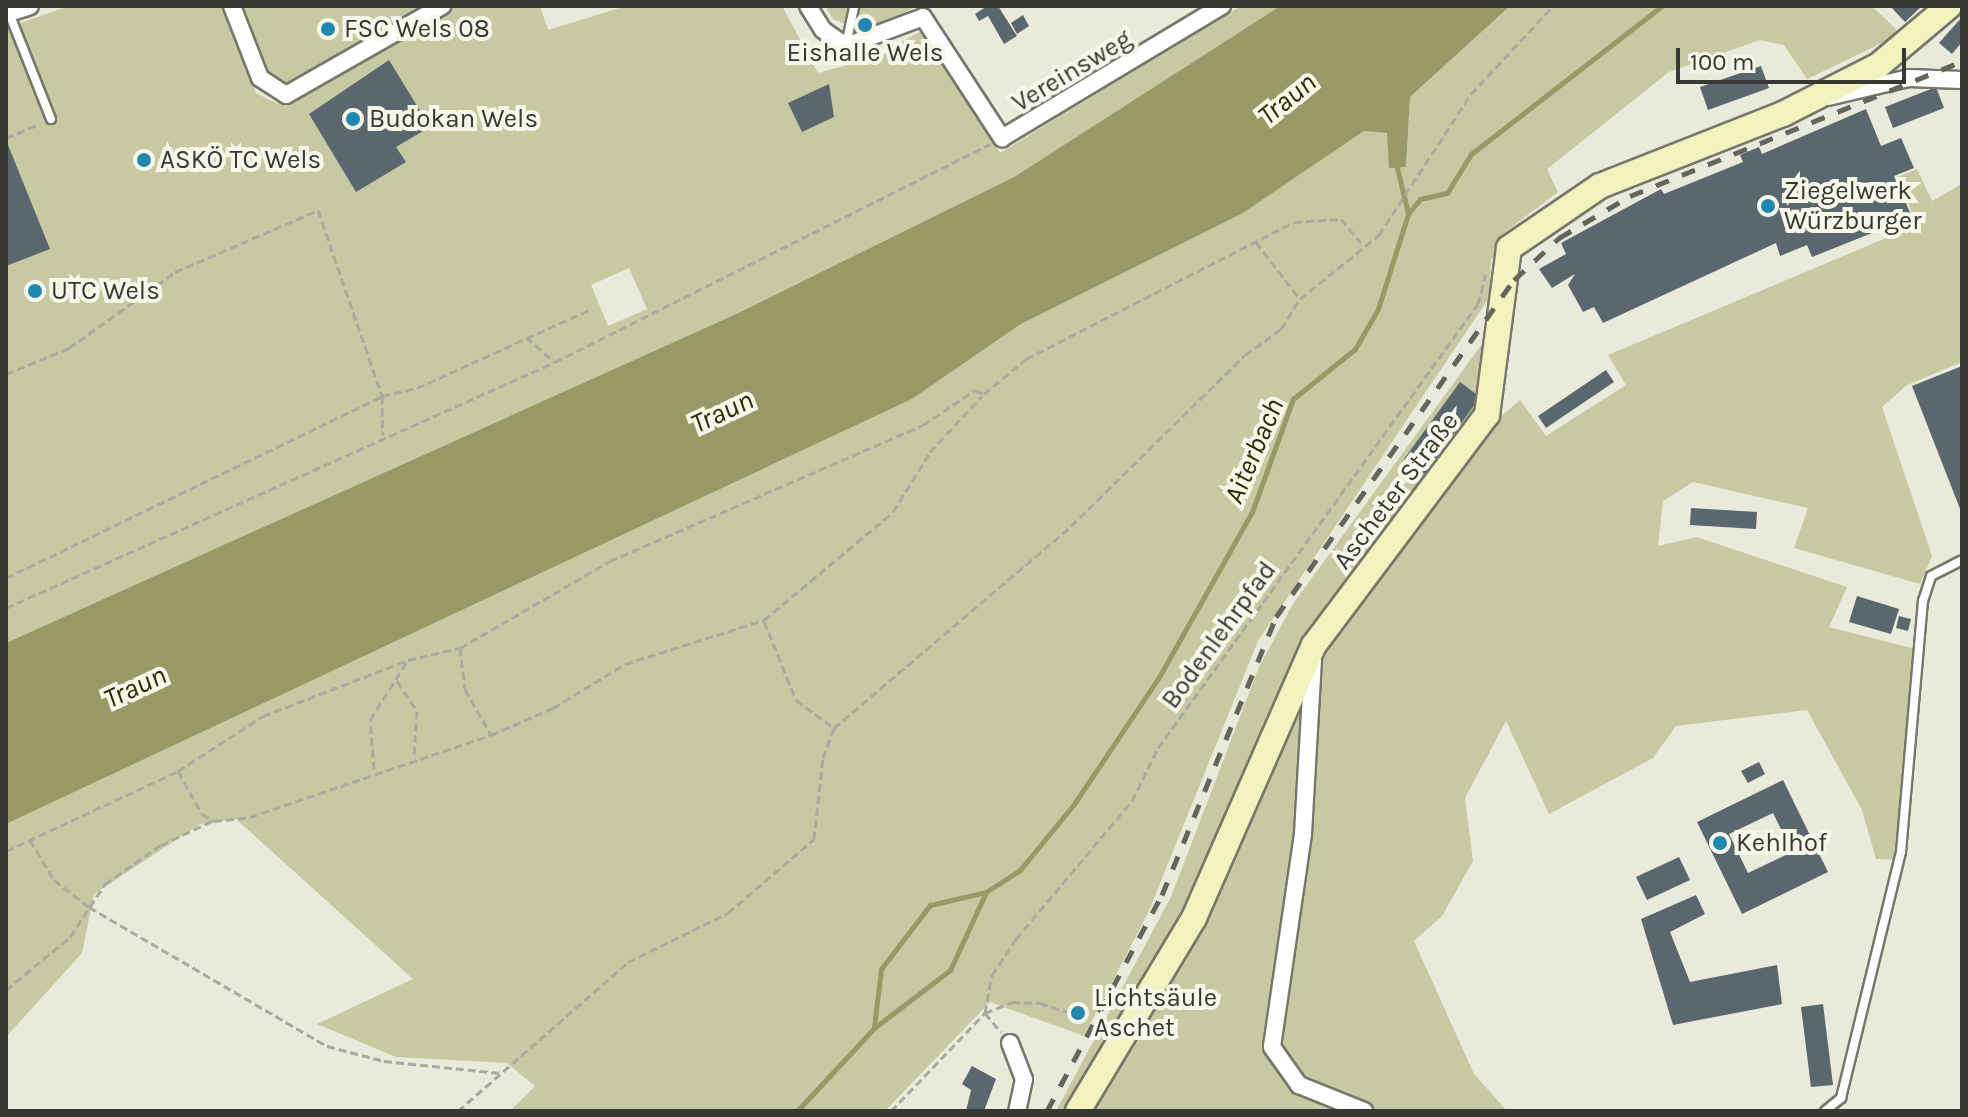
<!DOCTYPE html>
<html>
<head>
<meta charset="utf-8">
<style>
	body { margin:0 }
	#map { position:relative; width:1968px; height:1117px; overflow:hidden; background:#e9eadb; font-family:Karla,sans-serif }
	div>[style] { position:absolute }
	.green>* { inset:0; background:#c7c9a3 }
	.water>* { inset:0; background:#989966 }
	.stream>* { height:5px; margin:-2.5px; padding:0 2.5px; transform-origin:2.5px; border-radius:2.5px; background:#989966 }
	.building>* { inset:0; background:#5a676e }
	.path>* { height:3px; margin-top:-1.5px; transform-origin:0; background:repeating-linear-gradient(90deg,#a9aa9f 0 8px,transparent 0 12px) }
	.roads { filter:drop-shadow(2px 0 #76776a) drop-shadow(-2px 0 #76776a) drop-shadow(0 2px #76776a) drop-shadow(0 -2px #76776a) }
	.service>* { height:8px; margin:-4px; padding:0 4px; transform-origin:4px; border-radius:4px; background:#fff }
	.minor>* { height:16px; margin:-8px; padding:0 8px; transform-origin:8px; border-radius:8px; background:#fff }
	.secondary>* { height:24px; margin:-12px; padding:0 12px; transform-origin:12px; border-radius:12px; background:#f2f2be }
	.rail>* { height:5px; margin-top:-2.5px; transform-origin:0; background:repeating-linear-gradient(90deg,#65655e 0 14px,transparent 0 28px) }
	.dots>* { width:22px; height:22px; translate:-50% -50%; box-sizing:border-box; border:4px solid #f6f7e9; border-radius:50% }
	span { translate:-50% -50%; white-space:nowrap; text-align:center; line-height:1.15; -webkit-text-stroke:8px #f6f7e9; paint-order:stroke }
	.poi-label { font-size:26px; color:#383833 }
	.left { translate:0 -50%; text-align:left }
	.street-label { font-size:26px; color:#383833 }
	.water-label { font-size:28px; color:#2c2b00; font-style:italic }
	.frame { position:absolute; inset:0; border:8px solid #383833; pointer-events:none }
	.scale { position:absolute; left:1676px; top:48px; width:230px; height:36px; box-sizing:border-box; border:4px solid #383833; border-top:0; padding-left:10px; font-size:24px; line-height:28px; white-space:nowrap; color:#383833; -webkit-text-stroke:6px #f6f7e9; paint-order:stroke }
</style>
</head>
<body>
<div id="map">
	<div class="green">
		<div style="clip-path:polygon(evenodd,69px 6px,222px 6px,256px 93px,278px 104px,456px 6px,540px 6px,548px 30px,626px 6px,782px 6px,818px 73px,870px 59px,923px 30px,1000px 153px,1241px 6px,1280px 6px,1014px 177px,734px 315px,6px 643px,6px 28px,69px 6px,629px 268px,647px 309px,608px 326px,591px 285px,629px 268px)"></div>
		<div style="clip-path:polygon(239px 6px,425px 6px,294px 84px,277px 83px,262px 68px)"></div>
		<div style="clip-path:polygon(825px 6px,917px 6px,866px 32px,833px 19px)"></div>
		<div style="clip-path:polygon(1510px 6px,1872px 6px,1901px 34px,1807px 79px,1784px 45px,1760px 40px,1669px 72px,1547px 169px,1558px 192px,1504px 233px,1491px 261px,1489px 298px,1258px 641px,1148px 913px,1084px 1036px,990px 1002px,885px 1111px,510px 1111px,535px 1086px,507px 1063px,396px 1057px,317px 1024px,413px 979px,236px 819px,200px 824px,94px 894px,82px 953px,6px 1037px,6px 824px,912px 399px,1021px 324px,1243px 213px,1364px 131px,1387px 133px,1390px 167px,1406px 167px,1410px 97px)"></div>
		<div style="clip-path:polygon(1917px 169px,1932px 201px,1962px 184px,1962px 362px,1907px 385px,1882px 407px,1932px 556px,1920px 584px,1794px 548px,1808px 508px,1693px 482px,1663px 501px,1658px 546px,1697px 537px,1847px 587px,1829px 627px,1915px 649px,1902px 860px,1876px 859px,1862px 810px,1807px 710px,1676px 726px,1653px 758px,1549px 814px,1506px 721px,1465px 798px,1473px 861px,1442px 916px,1414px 941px,1474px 1074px,1507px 1111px,1087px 1111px,1344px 620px,1493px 423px,1520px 400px,1546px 436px,1626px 385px,1608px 355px,1917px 225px,1897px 177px)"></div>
		<div style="clip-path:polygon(1490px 333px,1479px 409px,1318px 622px,1198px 893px,1069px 1111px,1056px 1111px,1171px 897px,1259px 667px,1293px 604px)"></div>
	</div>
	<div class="water">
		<div style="clip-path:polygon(1280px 6px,1510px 6px,1410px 97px,1406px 167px,1389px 168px,1387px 133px,1364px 131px,1243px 213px,1021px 324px,912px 399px,6px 824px,6px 643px,734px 315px,1014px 177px)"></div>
	</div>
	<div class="stream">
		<div style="left:1396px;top:164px;width:50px;rotate:76.2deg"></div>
		<div style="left:874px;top:1027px;width:58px;rotate:-83.1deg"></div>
		<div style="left:881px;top:969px;width:81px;rotate:-52.6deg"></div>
		<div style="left:930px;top:905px;width:57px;rotate:-13.1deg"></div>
		<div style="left:797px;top:1111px;width:113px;rotate:-47.1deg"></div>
		<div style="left:874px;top:1028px;width:96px;rotate:-37.3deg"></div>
		<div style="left:950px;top:970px;width:86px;rotate:-65.2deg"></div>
		<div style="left:986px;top:892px;width:40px;rotate:-32.9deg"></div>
		<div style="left:1020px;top:870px;width:85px;rotate:-50.7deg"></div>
		<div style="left:1074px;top:804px;width:153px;rotate:-56.2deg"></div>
		<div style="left:1159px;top:677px;width:189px;rotate:-60.6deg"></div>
		<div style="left:1252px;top:512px;width:120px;rotate:-70.1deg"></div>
		<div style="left:1293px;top:399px;width:80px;rotate:-38.9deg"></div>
		<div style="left:1355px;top:349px;width:46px;rotate:-60.1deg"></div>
		<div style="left:1378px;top:309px;width:100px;rotate:-72.5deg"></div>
		<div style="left:1408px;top:214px;width:19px;rotate:-51deg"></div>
		<div style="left:1420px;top:199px;width:28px;rotate:-13deg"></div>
		<div style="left:1447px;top:193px;width:46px;rotate:-58.4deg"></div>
		<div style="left:1471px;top:154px;width:242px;rotate:-37.8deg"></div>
	</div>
	<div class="building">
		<div style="clip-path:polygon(987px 6px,998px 6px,1017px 36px,1004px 44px,988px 16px,979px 21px,975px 14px)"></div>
		<div style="clip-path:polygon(1890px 6px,1922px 6px,1905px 22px)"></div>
		<div style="clip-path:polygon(1023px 15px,1029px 26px,1017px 34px,1011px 23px)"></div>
		<div style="clip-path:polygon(1962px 17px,1962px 42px,1952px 54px,1939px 43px)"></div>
		<div style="clip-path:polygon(389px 60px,430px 127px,396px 147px,406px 162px,356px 192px,309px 114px)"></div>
		<div style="clip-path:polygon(1761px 66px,1769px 88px,1708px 110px,1700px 87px)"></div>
		<div style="clip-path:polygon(829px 84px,834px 117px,802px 132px,788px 103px)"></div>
		<div style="clip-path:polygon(1936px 87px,1944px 108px,1893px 128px,1885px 107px)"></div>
		<div style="clip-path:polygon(1866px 109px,1881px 146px,1901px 138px,1914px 168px,1894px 176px,1912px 217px,1812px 257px,1807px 245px,1780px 256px,1776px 243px,1603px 323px,1594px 307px,1583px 312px,1568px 285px,1575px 274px,1552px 288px,1539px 269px,1566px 254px,1561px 243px,1661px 189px,1664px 194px,1743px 162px,1740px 155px,1759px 147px,1762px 154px)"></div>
		<div style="clip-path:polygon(6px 140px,50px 249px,6px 266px)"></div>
		<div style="clip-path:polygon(1962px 366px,1962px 514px,1912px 386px)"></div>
		<div style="clip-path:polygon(1606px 370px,1614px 382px,1546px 428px,1538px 416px)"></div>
		<div style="clip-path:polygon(1460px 382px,1480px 397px,1425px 474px,1404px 459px)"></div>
		<div style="clip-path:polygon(1691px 508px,1757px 512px,1756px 529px,1690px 525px)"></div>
		<div style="clip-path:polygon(1857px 596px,1899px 609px,1891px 634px,1849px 622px)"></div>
		<div style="clip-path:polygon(1899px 616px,1911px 619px,1908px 631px,1896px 628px)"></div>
		<div style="clip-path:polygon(1759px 762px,1765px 774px,1748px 783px,1741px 771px)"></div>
		<div style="clip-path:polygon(evenodd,1783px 780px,1828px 872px,1742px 914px,1697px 822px,1783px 780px,1773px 813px,1792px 852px,1748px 873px,1729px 834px,1773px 813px)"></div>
		<div style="clip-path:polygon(1679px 857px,1690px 880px,1647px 900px,1636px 877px)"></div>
		<div style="clip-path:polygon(1696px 895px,1705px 914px,1670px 932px,1690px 982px,1777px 965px,1782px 1004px,1673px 1025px,1641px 919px)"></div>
		<div style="clip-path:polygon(1823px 1004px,1833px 1085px,1811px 1087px,1801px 1007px)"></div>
		<div style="clip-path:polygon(972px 1066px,996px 1079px,984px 1111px,966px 1111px,971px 1090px,962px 1084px)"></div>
	</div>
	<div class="path">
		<div style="left:6px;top:138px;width:36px;rotate:-23deg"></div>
		<div style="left:1256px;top:242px;width:72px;rotate:52.3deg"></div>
		<div style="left:526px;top:337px;width:37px;rotate:41deg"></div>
		<div style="left:6px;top:374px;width:68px;rotate:-22.4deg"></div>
		<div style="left:69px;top:348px;width:130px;rotate:-35.6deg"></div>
		<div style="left:175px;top:272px;width:156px;rotate:-23.4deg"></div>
		<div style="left:318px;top:210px;width:197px;rotate:71deg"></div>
		<div style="left:382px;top:396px;width:36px;rotate:-13deg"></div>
		<div style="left:417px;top:388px;width:191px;rotate:-24.4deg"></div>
		<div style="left:382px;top:396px;width:39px;rotate:89deg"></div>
		<div style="left:6px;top:578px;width:418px;rotate:-25.8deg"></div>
		<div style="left:6px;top:608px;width:602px;rotate:-24.14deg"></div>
		<div style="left:555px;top:362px;width:487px;rotate:-26.6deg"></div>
		<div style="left:764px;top:621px;width:85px;rotate:67.9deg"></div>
		<div style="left:796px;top:700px;width:47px;rotate:36.4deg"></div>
		<div style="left:460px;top:648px;width:41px;rotate:83deg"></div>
		<div style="left:465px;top:689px;width:53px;rotate:60.5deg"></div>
		<div style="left:397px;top:681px;width:36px;rotate:56deg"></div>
		<div style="left:417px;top:711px;width:47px;rotate:93.7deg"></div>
		<div style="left:374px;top:769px;width:49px;rotate:-94.7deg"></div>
		<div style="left:370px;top:720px;width:71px;rotate:-57.7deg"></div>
		<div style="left:178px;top:771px;width:49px;rotate:60.8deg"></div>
		<div style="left:202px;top:814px;width:14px;rotate:30deg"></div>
		<div style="left:214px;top:821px;width:36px;rotate:-6deg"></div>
		<div style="left:250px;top:817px;width:255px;rotate:-18.8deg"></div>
		<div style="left:491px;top:735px;width:68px;rotate:-23.5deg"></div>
		<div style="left:553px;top:708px;width:84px;rotate:-31.4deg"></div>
		<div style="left:625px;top:664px;width:146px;rotate:-17.6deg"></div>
		<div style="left:764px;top:620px;width:168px;rotate:-39.9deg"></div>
		<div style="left:893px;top:512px;width:70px;rotate:-58.3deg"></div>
		<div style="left:930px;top:452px;width:76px;rotate:-47.1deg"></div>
		<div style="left:30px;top:840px;width:47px;rotate:59deg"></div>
		<div style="left:54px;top:880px;width:44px;rotate:37.6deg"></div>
		<div style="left:89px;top:907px;width:276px;rotate:30.3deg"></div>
		<div style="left:327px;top:1046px;width:59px;rotate:14.7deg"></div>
		<div style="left:384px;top:1061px;width:117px;rotate:5.9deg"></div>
		<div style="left:6px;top:851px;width:190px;rotate:-24.9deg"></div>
		<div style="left:178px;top:771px;width:101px;rotate:-32.9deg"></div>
		<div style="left:263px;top:716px;width:155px;rotate:-21.1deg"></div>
		<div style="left:408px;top:660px;width:53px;rotate:-13deg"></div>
		<div style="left:460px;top:648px;width:173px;rotate:-30.1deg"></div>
		<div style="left:610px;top:561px;width:341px;rotate:-23.5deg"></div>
		<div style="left:923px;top:425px;width:63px;rotate:-33.9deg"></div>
		<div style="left:975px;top:390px;width:10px;rotate:24deg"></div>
		<div style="left:984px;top:394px;width:55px;rotate:-39.8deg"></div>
		<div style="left:1026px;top:359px;width:301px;rotate:-27.1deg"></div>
		<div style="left:1294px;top:222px;width:47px;rotate:-3.7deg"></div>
		<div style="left:1341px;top:219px;width:31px;rotate:50deg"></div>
		<div style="left:6px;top:990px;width:83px;rotate:-39.6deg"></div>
		<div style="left:70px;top:937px;width:64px;rotate:-56.6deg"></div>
		<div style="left:105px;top:884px;width:68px;rotate:-34.9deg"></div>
		<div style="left:161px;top:845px;width:56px;rotate:-25.2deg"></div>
		<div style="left:985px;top:1013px;width:39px;rotate:-80deg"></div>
		<div style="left:992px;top:975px;width:43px;rotate:-56.3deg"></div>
		<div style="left:1016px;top:939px;width:180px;rotate:-50deg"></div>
		<div style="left:1132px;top:801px;width:59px;rotate:-63.9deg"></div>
		<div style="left:1158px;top:748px;width:547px;rotate:-54.22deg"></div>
		<div style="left:1478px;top:304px;width:30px;rotate:-76deg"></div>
		<div style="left:985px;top:1013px;width:25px;rotate:50deg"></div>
		<div style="left:458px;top:1111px;width:226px;rotate:-41.2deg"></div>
		<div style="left:628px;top:962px;width:111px;rotate:-26.1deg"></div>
		<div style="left:728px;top:913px;width:113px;rotate:-40.7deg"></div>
		<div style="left:814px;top:839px;width:81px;rotate:-83.7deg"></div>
		<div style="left:823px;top:758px;width:32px;rotate:-70deg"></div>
		<div style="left:834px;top:728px;width:311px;rotate:-40.4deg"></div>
		<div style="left:1071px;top:526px;width:244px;rotate:-44.5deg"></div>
		<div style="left:1245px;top:355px;width:44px;rotate:-35.8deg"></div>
		<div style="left:1281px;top:329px;width:36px;rotate:-58deg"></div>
		<div style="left:1300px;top:299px;width:102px;rotate:-39deg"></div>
		<div style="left:1379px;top:235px;width:168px;rotate:-56.9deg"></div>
		<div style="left:1471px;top:94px;width:120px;rotate:-47deg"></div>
		<div style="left:891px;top:1111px;width:136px;rotate:-46.2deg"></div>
		<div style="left:985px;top:1013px;width:29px;rotate:-22deg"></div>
		<div style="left:1012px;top:1002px;width:28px;rotate:2deg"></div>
		<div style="left:1040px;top:1003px;width:41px;rotate:18.4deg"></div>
	</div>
	<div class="roads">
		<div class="service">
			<div style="left:9px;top:13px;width:114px;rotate:68.4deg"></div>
			<div style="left:846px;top:45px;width:40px;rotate:-78deg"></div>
			<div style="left:1825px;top:1111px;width:21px;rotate:-39deg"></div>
			<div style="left:1841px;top:1098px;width:253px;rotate:-76.3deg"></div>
			<div style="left:1901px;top:852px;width:252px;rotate:-85deg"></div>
			<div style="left:1923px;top:601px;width:26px;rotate:-72deg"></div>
			<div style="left:1931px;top:576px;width:35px;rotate:-27deg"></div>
		</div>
		<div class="minor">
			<div style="left:232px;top:6px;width:77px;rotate:68.7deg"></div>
			<div style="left:260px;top:78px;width:31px;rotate:33deg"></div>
			<div style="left:286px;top:95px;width:180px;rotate:-29.7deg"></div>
			<div style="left:808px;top:6px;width:28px;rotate:58deg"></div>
			<div style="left:823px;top:30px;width:28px;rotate:35deg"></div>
			<div style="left:846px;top:46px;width:82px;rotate:-20.6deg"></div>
			<div style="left:923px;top:17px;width:145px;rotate:56.9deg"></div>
			<div style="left:1002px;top:138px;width:257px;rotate:-31deg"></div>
			<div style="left:6px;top:14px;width:25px;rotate:-18deg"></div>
			<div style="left:1828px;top:97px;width:83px;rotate:-13.2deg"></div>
			<div style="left:1909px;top:78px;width:53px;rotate:2.2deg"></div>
			<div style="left:1313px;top:660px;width:174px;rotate:93.3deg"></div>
			<div style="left:1303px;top:834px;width:215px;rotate:98.3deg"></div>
			<div style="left:1272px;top:1047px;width:47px;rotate:54.6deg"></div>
			<div style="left:1299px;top:1085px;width:70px;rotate:21.8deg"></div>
			<div style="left:1010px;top:1043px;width:39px;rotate:69deg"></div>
			<div style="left:1024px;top:1079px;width:33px;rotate:102deg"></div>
		</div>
		<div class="secondary">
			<div style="left:1078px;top:1111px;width:225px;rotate:-59deg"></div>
			<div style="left:1194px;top:918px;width:298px;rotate:-66.3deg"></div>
			<div style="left:1314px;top:645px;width:288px;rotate:-53.1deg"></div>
			<div style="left:1487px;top:415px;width:168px;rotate:-82.5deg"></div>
			<div style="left:1509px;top:248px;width:110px;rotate:-34.3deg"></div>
			<div style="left:1600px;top:186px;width:197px;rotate:-21.5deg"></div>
			<div style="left:1783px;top:114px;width:108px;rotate:-27deg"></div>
			<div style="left:1879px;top:65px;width:92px;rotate:-40.1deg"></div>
		</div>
	</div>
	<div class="rail">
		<div style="left:1047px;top:1111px;width:245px;rotate:-62deg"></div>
		<div style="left:1162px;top:895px;width:300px;rotate:-67.7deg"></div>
		<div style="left:1276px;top:617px;width:413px;rotate:-54.8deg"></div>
		<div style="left:1514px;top:280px;width:62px;rotate:-43deg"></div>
		<div style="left:1559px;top:238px;width:82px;rotate:-30.6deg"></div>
		<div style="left:1630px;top:196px;width:358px;rotate:-22.1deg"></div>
	</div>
	<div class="dots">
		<div style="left:865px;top:25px;background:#2187b0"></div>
		<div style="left:328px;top:29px;background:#2187b0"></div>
		<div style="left:353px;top:119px;background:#2187b0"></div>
		<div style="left:144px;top:160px;background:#2187b0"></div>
		<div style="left:1768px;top:206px;background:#2187b0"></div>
		<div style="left:35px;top:291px;background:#2187b0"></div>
		<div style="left:1720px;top:843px;background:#2187b0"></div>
		<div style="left:1078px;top:1013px;background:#2187b0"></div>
	</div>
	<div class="poi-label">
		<span class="left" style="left:344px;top:29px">FSC Wels 08</span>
		<span style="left:865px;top:53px">Eishalle Wels</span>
		<span class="left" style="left:369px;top:119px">Budokan Wels</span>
		<span class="left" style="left:160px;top:160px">ASKÖ TC Wels</span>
		<span class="left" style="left:1784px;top:206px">Ziegelwerk<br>Würzburger</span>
		<span class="left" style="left:51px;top:291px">UTC Wels</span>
		<span class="left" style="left:1736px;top:843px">Kehlhof</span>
		<span class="left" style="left:1094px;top:1013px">Lichtsäule<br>Aschet</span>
	</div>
	<div class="street-label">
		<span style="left:1072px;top:71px;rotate:-31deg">Vereinsweg</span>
		<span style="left:1396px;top:491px;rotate:-53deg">Ascheter Straße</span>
		<span style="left:1219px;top:635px;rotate:-54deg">Bodenlehrpfad</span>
	</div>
	<div class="water-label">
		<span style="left:1287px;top:99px;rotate:-39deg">Traun</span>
		<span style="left:722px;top:412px;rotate:-25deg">Traun</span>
		<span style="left:1254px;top:451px;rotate:-67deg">Aiterbach</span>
		<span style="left:135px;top:687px;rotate:-25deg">Traun</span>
	</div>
	<div class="frame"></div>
	<div class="scale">100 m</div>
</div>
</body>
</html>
